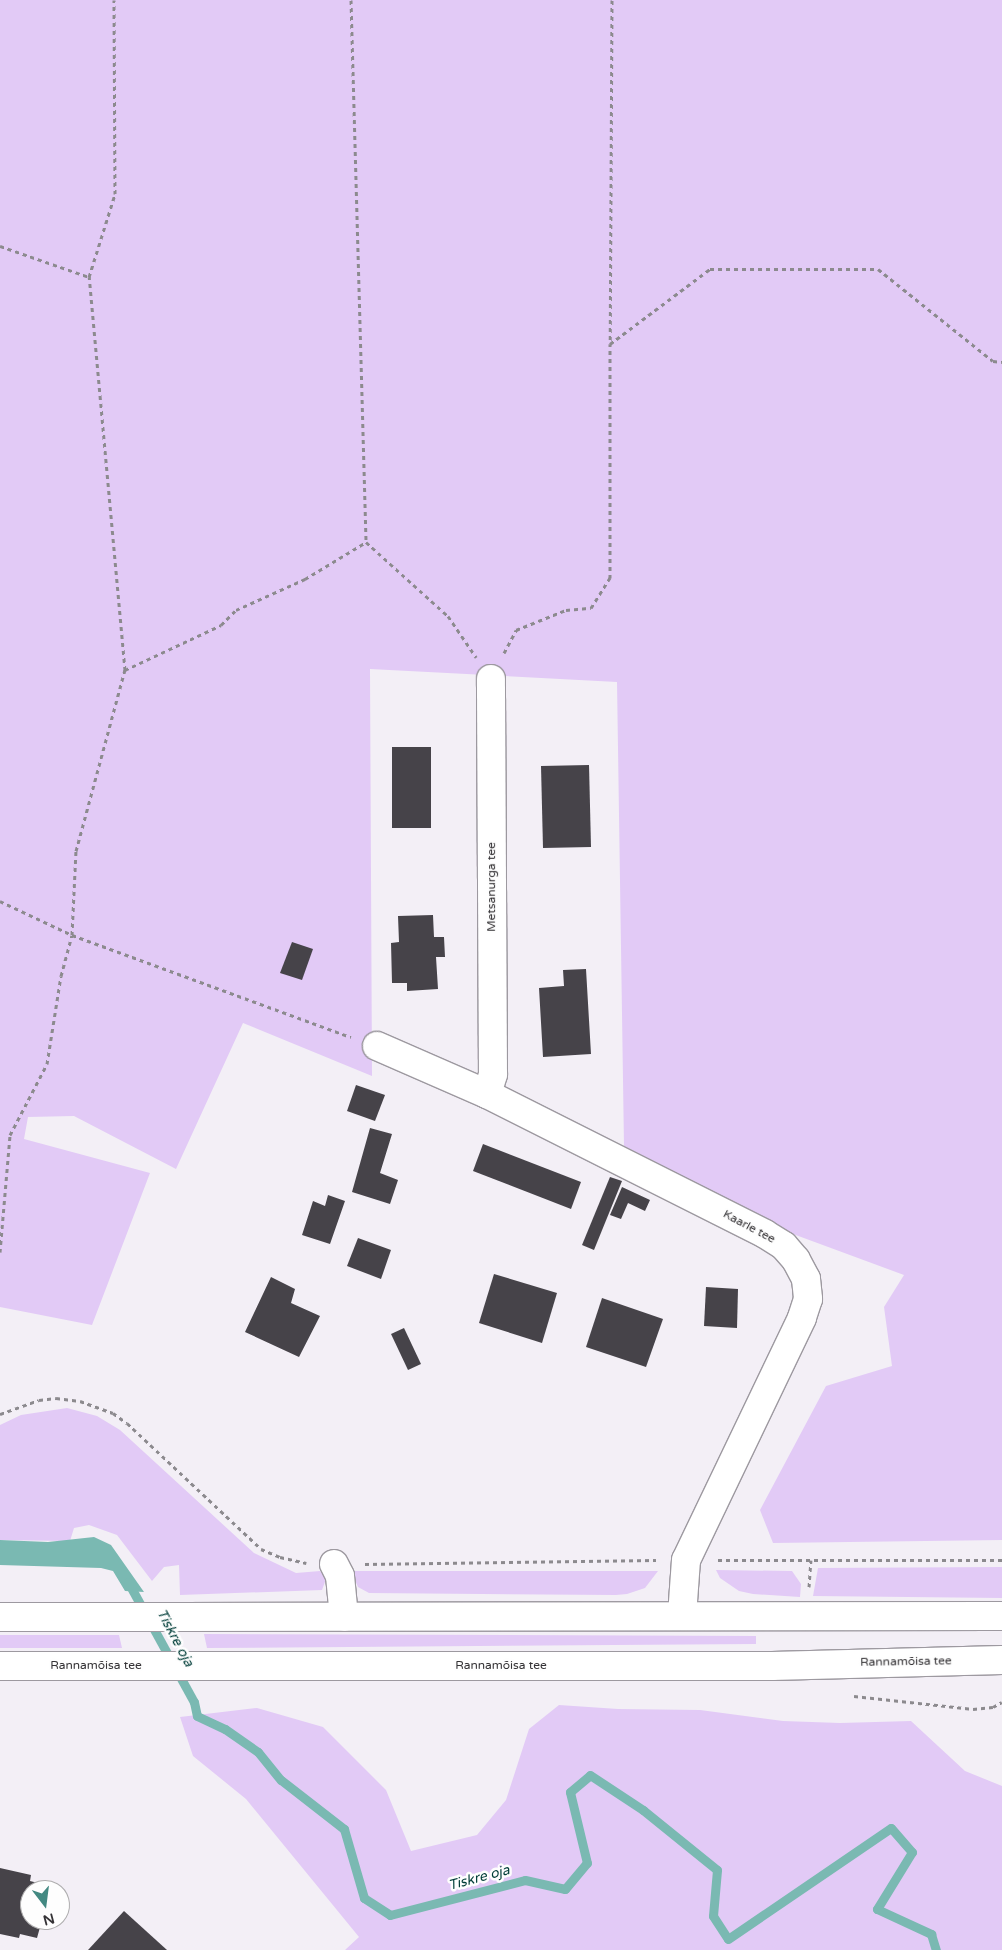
<!DOCTYPE html>
<html>
<head>
<meta charset="utf-8">
<style>
	body { margin:0 }
	#map { position:relative; width:1002px; height:1950px; overflow:hidden; background:#f3eff6; font-family:"Varela Round",sans-serif }
	div>[style] { position:absolute }
	.green>* { inset:0; background:#e2caf6 }
	.water>* { inset:0; background:#7ab9b2 }
	.stream>* { height:9px; margin:-4.5px; padding:0 4.5px; transform-origin:4.5px; border-radius:4.5px; background:#7ab9b2 }
	.building>* { inset:0; background:#464349 }
	.path>* { height:3px; margin-top:-1.5px; transform-origin:0; background:repeating-linear-gradient(90deg,#8c8a8e 0 4px,transparent 0 8px) }
	.roads { filter:drop-shadow(1px 0 #9d99a0) drop-shadow(-1px 0 #9d99a0) drop-shadow(0 1px #9d99a0) drop-shadow(0 -1px #9d99a0) }
	.minor>* { height:28px; margin:-14px; padding:0 14px; transform-origin:14px; border-radius:14px; background:#fff }
	.tertiary>* { height:28px; margin:-14px; padding:0 14px; transform-origin:14px; border-radius:14px; background:#fff }
	.secondary>* { height:28px; margin:-14px; padding:0 14px; transform-origin:14px; border-radius:14px; background:#fff }
	span { translate:-50% -50%; white-space:nowrap; text-align:center; line-height:1.15; -webkit-text-stroke:5px #fefefe; paint-order:stroke }
	.street-label { font-size:12px; color:#353336 }
	.water-label { font-size:14px; color:#003d38; font-style:italic }
	.north { position:absolute; left:20px; top:1880px; width:50px; height:50px; box-sizing:border-box; background:#fefefe; border:1px solid #aeadae; border-radius:50%; rotate:165deg; font-size:14px; font-weight:700; line-height:20px; text-align:center; color:#353336 }
	.north::after { content:''; display:block; margin:auto; width:18px; height:22px; background:#438982; clip-path:polygon(50% 0,100% 100%,50% 72%,0 100%) }
</style>
</head>
<body>
<div id="map">
	<div class="green">
		<div style="clip-path:polygon(0 0,1002px 0,1002px 1540px,773px 1543px,760px 1510px,826px 1386px,892px 1366px,884px 1307px,904px 1275px,793px 1234px,624px 1146px,617px 682px,370px 669px,372px 1076px,243px 1023px,176px 1169px,74px 1116px,28px 1117px,24px 1139px,150px 1173px,92px 1325px,0 1307px)"></div>
		<div style="clip-path:polygon(67px 1408px,97px 1416px,120px 1430px,254px 1553px,296px 1573px,320px 1571px,326px 1579px,322px 1590px,180px 1595px,179px 1565px,164px 1567px,152px 1581px,117px 1535px,89px 1525px,74px 1528px,70px 1541px,0 1540px,0 1425px,21px 1415px)"></div>
		<div style="clip-path:polygon(1002px 1567px,1002px 1598px,813px 1596px,818px 1568px)"></div>
		<div style="clip-path:polygon(716px 1570px,792px 1571px,801px 1584px,800px 1597px,753px 1594px,739px 1591px,720px 1578px)"></div>
		<div style="clip-path:polygon(355px 1571px,658px 1571px,645px 1588px,627px 1594px,616px 1595px,369px 1593px,358px 1587px,355px 1580px)"></div>
		<div style="clip-path:polygon(204px 1634px,756px 1636px,756px 1644px,207px 1648px)"></div>
		<div style="clip-path:polygon(0 1635px,119px 1635px,122px 1648px,0 1648px)"></div>
		<div style="clip-path:polygon(559px 1705px,618px 1709px,700px 1710px,783px 1721px,840px 1723px,911px 1721px,965px 1771px,1002px 1786px,1002px 1950px,345px 1950px,359px 1937px,246px 1799px,193px 1756px,180px 1717px,257px 1708px,323px 1727px,386px 1790px,411px 1851px,477px 1835px,506px 1800px,529px 1729px)"></div>
	</div>
	<div class="water">
		<div style="clip-path:polygon(94px 1537px,111px 1545px,144px 1592px,125px 1591px,113px 1571px,101px 1568px,0 1565px,0 1540px,48px 1542px)"></div>
	</div>
	<div class="stream">
		<div style="left:128px;top:1582px;width:137px;rotate:61.2deg"></div>
		<div style="left:194px;top:1702px;width:14px;rotate:78deg"></div>
		<div style="left:197px;top:1716px;width:31px;rotate:25deg"></div>
		<div style="left:225px;top:1729px;width:40px;rotate:34.9deg"></div>
		<div style="left:258px;top:1752px;width:36px;rotate:51deg"></div>
		<div style="left:281px;top:1780px;width:80px;rotate:37.9deg"></div>
		<div style="left:344px;top:1829px;width:72px;rotate:73.8deg"></div>
		<div style="left:364px;top:1898px;width:31px;rotate:33deg"></div>
		<div style="left:390px;top:1915px;width:139px;rotate:-14.5deg"></div>
		<div style="left:525px;top:1880px;width:41px;rotate:12.7deg"></div>
		<div style="left:565px;top:1889px;width:34px;rotate:-50deg"></div>
		<div style="left:587px;top:1863px;width:73px;rotate:-103.5deg"></div>
		<div style="left:570px;top:1792px;width:26px;rotate:-40deg"></div>
		<div style="left:590px;top:1775px;width:64px;rotate:33.4deg"></div>
		<div style="left:643px;top:1810px;width:95px;rotate:39deg"></div>
		<div style="left:717px;top:1870px;width:46px;rotate:95deg"></div>
		<div style="left:713px;top:1916px;width:27px;rotate:57deg"></div>
		<div style="left:728px;top:1939px;width:197px;rotate:-34.3deg"></div>
		<div style="left:891px;top:1828px;width:32px;rotate:49deg"></div>
		<div style="left:912px;top:1852px;width:67px;rotate:121.6deg"></div>
		<div style="left:877px;top:1909px;width:60px;rotate:24.8deg"></div>
		<div style="left:931px;top:1934px;width:17px;rotate:73deg"></div>
	</div>
	<div class="building">
		<div style="clip-path:polygon(392px 747px,431px 747px,431px 828px,392px 828px)"></div>
		<div style="clip-path:polygon(589px 765px,591px 847px,543px 848px,541px 766px)"></div>
		<div style="clip-path:polygon(433px 915px,434px 937px,444px 937px,445px 957px,436px 957px,438px 989px,407px 991px,407px 983px,392px 983px,391px 943px,399px 942px,398px 916px)"></div>
		<div style="clip-path:polygon(292px 942px,313px 949px,302px 980px,280px 973px)"></div>
		<div style="clip-path:polygon(586px 969px,591px 1054px,543px 1057px,539px 988px,564px 986px,563px 970px)"></div>
		<div style="clip-path:polygon(356px 1085px,385px 1095px,375px 1121px,347px 1111px)"></div>
		<div style="clip-path:polygon(370px 1128px,392px 1134px,380px 1173px,398px 1180px,390px 1204px,352px 1192px)"></div>
		<div style="clip-path:polygon(483px 1144px,581px 1182px,571px 1209px,473px 1171px)"></div>
		<div style="clip-path:polygon(610px 1177px,622px 1181px,594px 1250px,582px 1245px)"></div>
		<div style="clip-path:polygon(622px 1187px,650px 1200px,645px 1211px,628px 1203px,621px 1219px,610px 1215px)"></div>
		<div style="clip-path:polygon(328px 1195px,345px 1201px,330px 1244px,302px 1235px,313px 1201px,325px 1206px)"></div>
		<div style="clip-path:polygon(358px 1238px,391px 1250px,381px 1279px,347px 1266px)"></div>
		<div style="clip-path:polygon(494px 1274px,557px 1293px,542px 1343px,479px 1323px)"></div>
		<div style="clip-path:polygon(271px 1277px,295px 1289px,291px 1303px,320px 1316px,299px 1357px,245px 1332px)"></div>
		<div style="clip-path:polygon(706px 1287px,738px 1289px,737px 1328px,704px 1326px)"></div>
		<div style="clip-path:polygon(602px 1298px,663px 1319px,646px 1367px,586px 1347px)"></div>
		<div style="clip-path:polygon(404px 1328px,421px 1364px,408px 1370px,391px 1334px)"></div>
		<div style="clip-path:polygon(0 1868px,31px 1875px,30px 1881px,50px 1886px,49px 1890px,30px 1890px,30px 1920px,42px 1920px,37px 1938px,20px 1934px,19px 1938px,0 1934px)"></div>
		<div style="clip-path:polygon(124px 1911px,167px 1950px,88px 1950px)"></div>
	</div>
	<div class="path">
		<div style="left:351px;top:0;width:542px;rotate:88.41deg"></div>
		<div style="left:366px;top:542px;width:110px;rotate:42.1deg"></div>
		<div style="left:448px;top:616px;width:50px;rotate:55.7deg"></div>
		<div style="left:612px;top:0;width:344px;rotate:90.3deg"></div>
		<div style="left:610px;top:344px;width:125px;rotate:-36.9deg"></div>
		<div style="left:710px;top:269px;width:168px"></div>
		<div style="left:878px;top:269px;width:147px;rotate:38.7deg"></div>
		<div style="left:993px;top:361px;width:9px;rotate:6deg"></div>
		<div style="left:0;top:246px;width:94px;rotate:19.2deg"></div>
		<div style="left:89px;top:277px;width:87px;rotate:-72.6deg"></div>
		<div style="left:115px;top:194px;width:194px;rotate:-90.3deg"></div>
		<div style="left:504px;top:653px;width:26px;rotate:-62deg"></div>
		<div style="left:516px;top:630px;width:54px;rotate:-21.8deg"></div>
		<div style="left:566px;top:610px;width:25px;rotate:-5deg"></div>
		<div style="left:591px;top:608px;width:36px;rotate:-58deg"></div>
		<div style="left:610px;top:578px;width:234px;rotate:-90deg"></div>
		<div style="left:125px;top:670px;width:106px;rotate:-25.1deg"></div>
		<div style="left:221px;top:625px;width:21px;rotate:-45deg"></div>
		<div style="left:236px;top:610px;width:76px;rotate:-24.2deg"></div>
		<div style="left:305px;top:579px;width:71px;rotate:-31.2deg"></div>
		<div style="left:0;top:901px;width:80px;rotate:25.3deg"></div>
		<div style="left:72px;top:935px;width:297px;rotate:20.1deg"></div>
		<div style="left:0;top:1252px;width:117px;rotate:-85.1deg"></div>
		<div style="left:10px;top:1135px;width:80px;rotate:-62.5deg"></div>
		<div style="left:47px;top:1064px;width:89px;rotate:-81deg"></div>
		<div style="left:61px;top:976px;width:42px;rotate:-75deg"></div>
		<div style="left:72px;top:935px;width:84px;rotate:-87.3deg"></div>
		<div style="left:76px;top:851px;width:188px;rotate:-74.9deg"></div>
		<div style="left:125px;top:670px;width:395px;rotate:-95.2deg"></div>
		<div style="left:0;top:1414px;width:41px;rotate:-19.7deg"></div>
		<div style="left:39px;top:1400px;width:17px;rotate:-7deg"></div>
		<div style="left:56px;top:1398px;width:24px;rotate:7deg"></div>
		<div style="left:80px;top:1401px;width:35px;rotate:20deg"></div>
		<div style="left:113px;top:1413px;width:17px;rotate:36deg"></div>
		<div style="left:127px;top:1423px;width:184px;rotate:43.2deg"></div>
		<div style="left:261px;top:1549px;width:21px;rotate:23deg"></div>
		<div style="left:280px;top:1557px;width:27px;rotate:13deg"></div>
		<div style="left:718px;top:1560px;width:284px"></div>
		<div style="left:365px;top:1564px;width:291px;rotate:-0.8deg"></div>
		<div style="left:809px;top:1587px;width:27px;rotate:-86deg"></div>
		<div style="left:854px;top:1696px;width:120px;rotate:6.2deg"></div>
		<div style="left:973px;top:1709px;width:20px;rotate:-6deg"></div>
		<div style="left:993px;top:1707px;width:10px;rotate:-29deg"></div>
	</div>
	<div class="roads">
		<div class="minor">
			<div style="left:377px;top:1046px;width:120px;rotate:23.6deg"></div>
			<div style="left:487px;top:1094px;width:311px;rotate:26.7deg"></div>
			<div style="left:765px;top:1234px;width:22px;rotate:32deg"></div>
			<div style="left:784px;top:1246px;width:18px;rotate:49deg"></div>
			<div style="left:796px;top:1260px;width:21px;rotate:62deg"></div>
			<div style="left:806px;top:1279px;width:20px;rotate:84deg"></div>
			<div style="left:808px;top:1299px;width:20px;rotate:108deg"></div>
			<div style="left:802px;top:1318px;width:268px;rotate:115.6deg"></div>
			<div style="left:686px;top:1560px;width:56px;rotate:94.1deg"></div>
			<div style="left:487px;top:1094px;width:21px;rotate:-73deg"></div>
			<div style="left:493px;top:1074px;width:395px;rotate:-90.3deg"></div>
			<div style="left:334px;top:1564px;width:13px;rotate:63deg"></div>
			<div style="left:340px;top:1576px;width:41px;rotate:84.4deg"></div>
		</div>
		<div class="tertiary">
			<div style="left:177px;top:1617px;width:825px;rotate:-0.07deg"></div>
			<div style="left:208px;top:1666px;width:564px"></div>
			<div style="left:772px;top:1666px;width:230px;rotate:-1.5deg"></div>
		</div>
		<div class="secondary">
			<div style="left:0;top:1617px;width:177px"></div>
			<div style="left:0;top:1666px;width:208px"></div>
		</div>
	</div>
	<div class="street-label">
		<span style="left:492px;top:887px;rotate:-90deg">Metsanurga tee</span>
		<span style="left:749px;top:1227px;rotate:28deg">Kaarle tee</span>
		<span style="left:906px;top:1662px;rotate:-1deg">Rannamõisa tee</span>
		<span style="left:96px;top:1666px">Rannamõisa tee</span>
		<span style="left:501px;top:1666px">Rannamõisa tee</span>
	</div>
	<div class="water-label">
		<span style="left:175px;top:1638px;rotate:62deg">Tiskre oja</span>
		<span style="left:479px;top:1878px;rotate:-15deg">Tiskre oja</span>
	</div>
	<div class="north">N</div>
</div>
</body>
</html>
